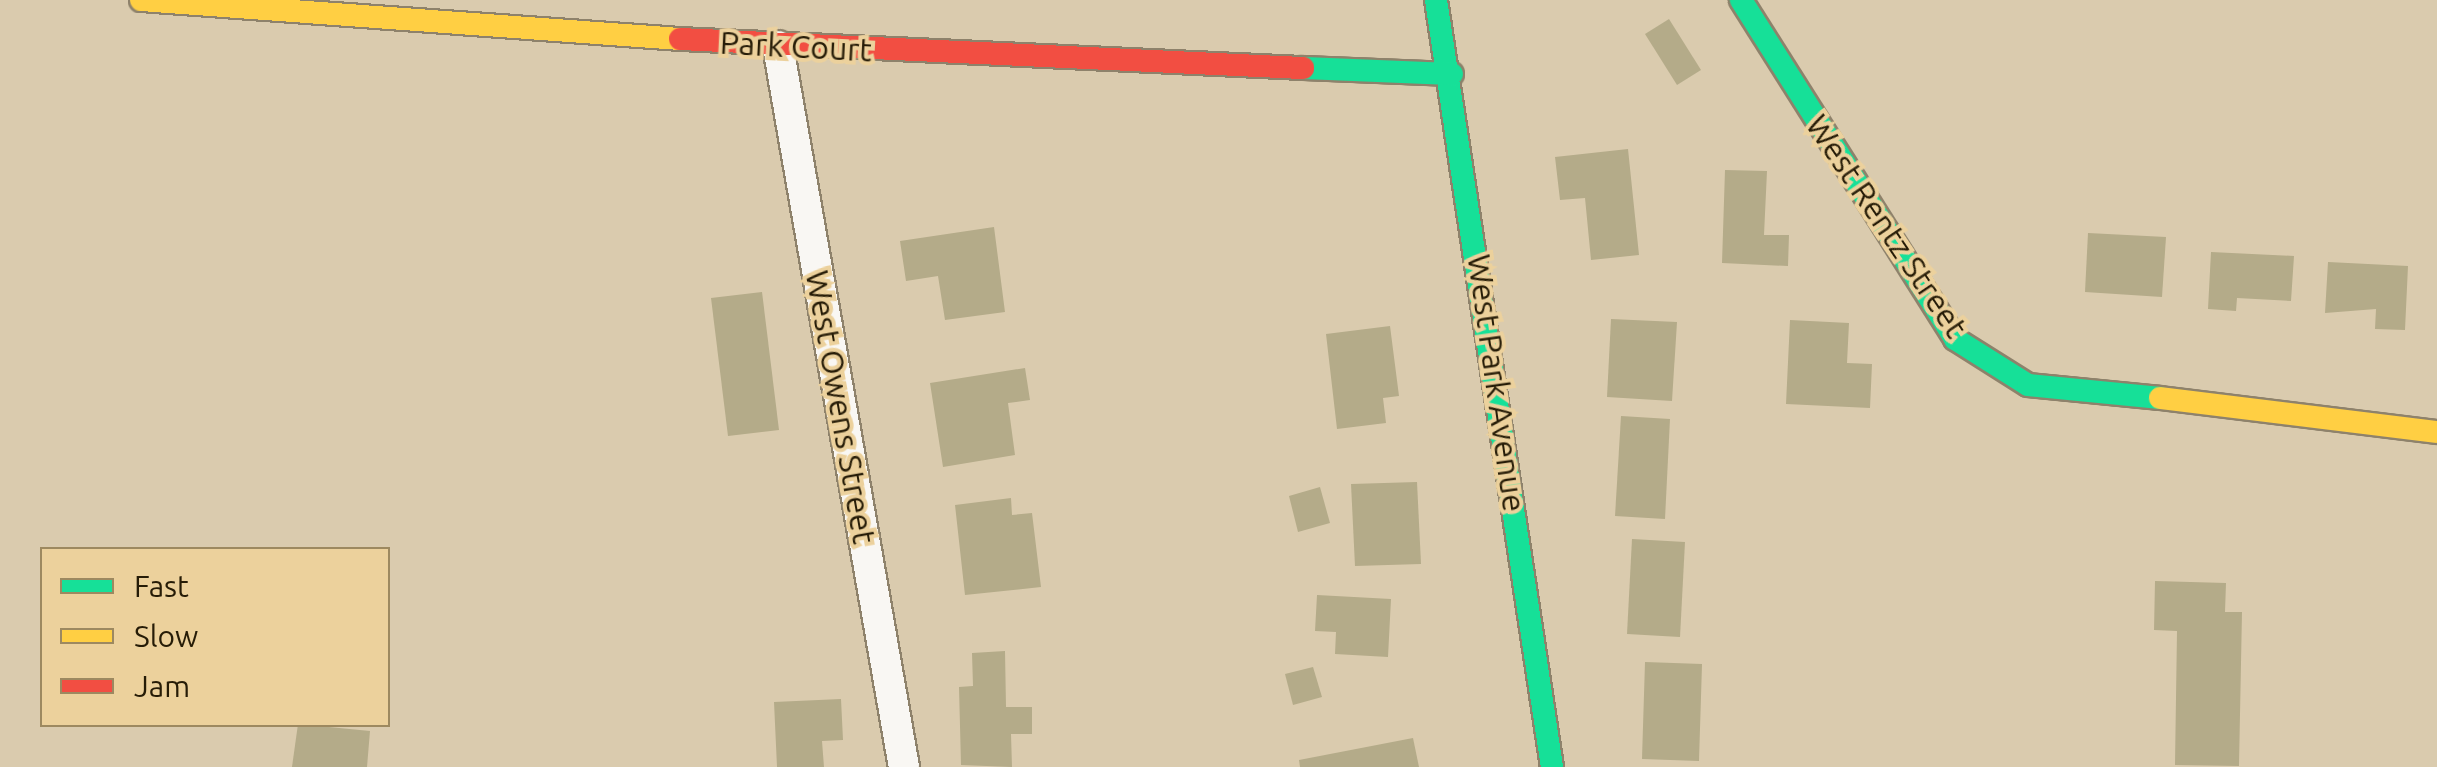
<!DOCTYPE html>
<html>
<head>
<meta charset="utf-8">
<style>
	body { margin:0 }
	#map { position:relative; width:2437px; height:767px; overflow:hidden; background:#dacbae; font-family:Ubuntu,sans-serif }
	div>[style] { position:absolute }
	.building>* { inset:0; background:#b4ab89 }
	.roads { filter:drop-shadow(2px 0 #8e826b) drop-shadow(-2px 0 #8e826b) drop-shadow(0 2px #8e826b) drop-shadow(0 -2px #8e826b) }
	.street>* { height:30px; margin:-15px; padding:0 15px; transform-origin:15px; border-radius:15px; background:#f9f7f3 }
	.fast>* { height:22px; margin:-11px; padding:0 11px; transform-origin:11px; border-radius:11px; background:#16e098 }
	.slow>* { height:22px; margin:-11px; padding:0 11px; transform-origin:11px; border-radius:11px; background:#ffcf43 }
	.jam>* { height:22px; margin:-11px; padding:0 11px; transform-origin:11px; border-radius:11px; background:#f24e42 }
	span { translate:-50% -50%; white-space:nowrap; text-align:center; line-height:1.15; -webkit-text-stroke:8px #ecd19c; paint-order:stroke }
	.street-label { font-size:32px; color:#261c07 }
	.legend { position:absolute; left:40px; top:547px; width:350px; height:180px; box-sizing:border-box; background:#ecd19c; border:2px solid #9d8960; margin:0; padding:12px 18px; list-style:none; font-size:30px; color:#261c07 }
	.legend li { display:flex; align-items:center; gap:20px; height:50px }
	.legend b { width:50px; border:2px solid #9d8960 }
</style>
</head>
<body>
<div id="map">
	<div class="building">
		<div style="clip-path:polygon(1669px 19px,1701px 70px,1677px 85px,1645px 34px)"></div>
		<div style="clip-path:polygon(1628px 149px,1639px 255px,1591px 260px,1585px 198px,1560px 200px,1555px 157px)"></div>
		<div style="clip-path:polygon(1725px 170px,1767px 171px,1764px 235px,1789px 235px,1788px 266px,1722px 263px)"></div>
		<div style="clip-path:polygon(994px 227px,1005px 312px,945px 320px,938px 276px,906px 281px,900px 241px)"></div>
		<div style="clip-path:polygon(2088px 233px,2166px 237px,2162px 297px,2085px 292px)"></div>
		<div style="clip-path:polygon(2211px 252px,2294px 256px,2291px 301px,2237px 298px,2236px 311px,2208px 309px)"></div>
		<div style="clip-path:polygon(2328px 262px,2408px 266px,2405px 330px,2375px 329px,2376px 309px,2325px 313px)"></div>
		<div style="clip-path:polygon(762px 292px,779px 430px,728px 436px,711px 298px)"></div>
		<div style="clip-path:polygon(1611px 319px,1677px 322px,1672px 401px,1607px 397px)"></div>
		<div style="clip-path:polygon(1790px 320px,1849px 323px,1847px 363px,1872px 364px,1870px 408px,1786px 404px)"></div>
		<div style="clip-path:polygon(1390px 326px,1399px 396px,1383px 398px,1386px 423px,1337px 429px,1326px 334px)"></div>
		<div style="clip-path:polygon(1025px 368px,1030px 400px,1008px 403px,1015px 455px,943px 467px,930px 383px)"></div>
		<div style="clip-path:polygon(1621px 416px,1670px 419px,1665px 519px,1615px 516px)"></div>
		<div style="clip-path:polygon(1417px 482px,1421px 564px,1355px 566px,1351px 484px)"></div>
		<div style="clip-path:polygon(1320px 487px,1330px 523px,1298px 532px,1289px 496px)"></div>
		<div style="clip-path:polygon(1011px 498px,1012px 515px,1032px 513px,1041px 587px,965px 595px,955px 505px)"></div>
		<div style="clip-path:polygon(1632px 539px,1685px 542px,1680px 637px,1627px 634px)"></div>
		<div style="clip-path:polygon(2155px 581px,2226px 583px,2225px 612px,2242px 612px,2239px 766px,2175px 765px,2177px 631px,2154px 630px)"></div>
		<div style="clip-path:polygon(1317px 595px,1391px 599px,1388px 657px,1335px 654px,1336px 632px,1315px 631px)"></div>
		<div style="clip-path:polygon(1005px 651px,1006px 707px,1032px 707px,1032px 734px,1011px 734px,1012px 767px,961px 765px,959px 687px,973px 686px,972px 653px)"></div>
		<div style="clip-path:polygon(1645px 662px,1702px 664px,1699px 761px,1642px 759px)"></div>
		<div style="clip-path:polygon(1313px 667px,1322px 697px,1293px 705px,1285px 674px)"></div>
		<div style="clip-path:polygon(841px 699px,843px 740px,822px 741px,824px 767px,777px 767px,774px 702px)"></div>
		<div style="clip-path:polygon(298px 724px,370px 731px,367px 767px,292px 767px)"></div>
		<div style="clip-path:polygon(1413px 738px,1419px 767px,1300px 767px,1299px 760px)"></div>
	</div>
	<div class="roads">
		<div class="street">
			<div style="left:778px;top:46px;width:732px;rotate:80.09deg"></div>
		</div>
		<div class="fast">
			<div style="left:1436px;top:0;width:776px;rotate:81.4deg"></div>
			<div style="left:1741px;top:0;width:401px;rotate:57.7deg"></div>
			<div style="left:1955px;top:339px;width:86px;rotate:32.2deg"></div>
			<div style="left:2028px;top:385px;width:133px;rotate:5.6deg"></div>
			<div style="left:1303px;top:68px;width:149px;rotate:2.3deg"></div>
		</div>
		<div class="slow">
			<div style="left:141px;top:0;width:540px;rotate:4.14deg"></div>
			<div style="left:2160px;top:398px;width:279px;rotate:7deg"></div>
		</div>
		<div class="jam">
			<div style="left:680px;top:39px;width:624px;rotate:2.67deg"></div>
		</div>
	</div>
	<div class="street-label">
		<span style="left:796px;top:46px;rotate:3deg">Park Court</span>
		<span style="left:1887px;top:226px;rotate:56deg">West Rentz Street</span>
		<span style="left:1497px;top:383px;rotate:82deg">West Park Avenue</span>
		<span style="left:841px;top:407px;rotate:80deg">West Owens Street</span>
	</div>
	<ul class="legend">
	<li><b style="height:12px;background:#16e098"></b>Fast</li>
	<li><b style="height:12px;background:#ffcf43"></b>Slow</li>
	<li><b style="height:12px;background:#f24e42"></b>Jam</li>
	</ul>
</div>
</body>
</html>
